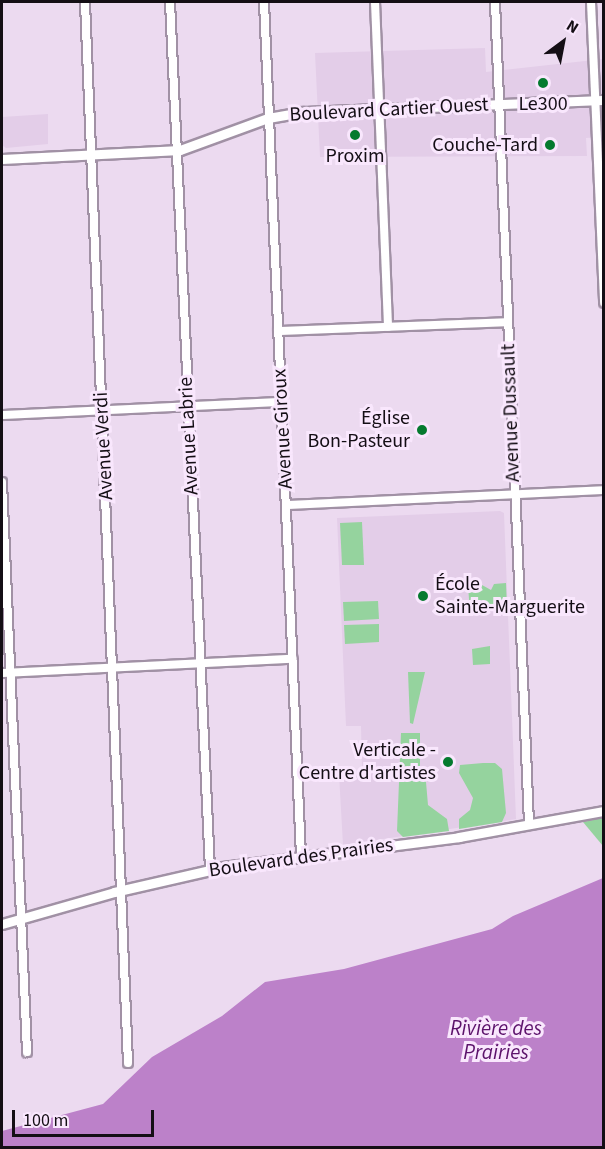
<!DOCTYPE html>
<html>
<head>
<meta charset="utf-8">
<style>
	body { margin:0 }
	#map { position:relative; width:605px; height:1149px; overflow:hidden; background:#ecdaf0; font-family:"Source Sans 3",sans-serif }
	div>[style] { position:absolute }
	.built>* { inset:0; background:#e3cde8 }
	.green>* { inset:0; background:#95d39e }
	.water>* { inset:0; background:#bc81c9 }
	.roads { filter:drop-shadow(2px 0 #a191a5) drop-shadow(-2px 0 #a191a5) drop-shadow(0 2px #a191a5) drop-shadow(0 -2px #a191a5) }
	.minor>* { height:8px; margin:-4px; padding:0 4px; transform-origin:4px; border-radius:4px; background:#fff }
	.tertiary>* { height:9px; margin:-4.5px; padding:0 4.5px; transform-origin:4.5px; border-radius:4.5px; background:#fff }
	.dots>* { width:16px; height:16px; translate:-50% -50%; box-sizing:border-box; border:3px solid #f9e7fd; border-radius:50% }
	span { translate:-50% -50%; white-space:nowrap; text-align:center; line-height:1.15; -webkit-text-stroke:6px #f9e7fd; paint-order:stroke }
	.poi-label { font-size:20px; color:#140e15 }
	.right { translate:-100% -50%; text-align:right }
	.left { translate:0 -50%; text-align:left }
	.street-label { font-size:20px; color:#140e15 }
	.water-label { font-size:21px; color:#5c126b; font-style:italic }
	.frame { position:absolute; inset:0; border:3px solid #140e15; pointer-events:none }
	.north { position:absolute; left:533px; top:12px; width:60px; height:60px; -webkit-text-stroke:4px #f9e7fd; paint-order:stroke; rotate:32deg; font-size:16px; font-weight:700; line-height:24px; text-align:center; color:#140e15 }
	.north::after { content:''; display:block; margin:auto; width:21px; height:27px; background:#140e15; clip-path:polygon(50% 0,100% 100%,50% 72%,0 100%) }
	.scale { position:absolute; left:12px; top:1110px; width:142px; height:27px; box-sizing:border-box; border:3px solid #140e15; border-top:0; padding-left:8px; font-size:18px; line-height:21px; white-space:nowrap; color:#140e15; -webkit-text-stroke:4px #f9e7fd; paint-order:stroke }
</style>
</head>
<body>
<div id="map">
	<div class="built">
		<div style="clip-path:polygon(485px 48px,486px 72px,603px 59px,603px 137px,586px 138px,587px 156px,320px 157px,315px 53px)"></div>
		<div style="clip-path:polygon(48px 114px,48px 144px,6px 148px,2px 145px,2px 117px)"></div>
		<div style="clip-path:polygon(500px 511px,504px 513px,516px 819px,343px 845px,339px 774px,362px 772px,361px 726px,346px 726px,337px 518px)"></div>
	</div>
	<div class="green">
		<div style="clip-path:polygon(362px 522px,364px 565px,342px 565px,340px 523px)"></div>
		<div style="clip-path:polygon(506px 583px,507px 609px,470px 612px,468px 586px,482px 585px,491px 590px,494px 584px)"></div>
		<div style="clip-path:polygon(378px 601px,379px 619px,344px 621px,343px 602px)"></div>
		<div style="clip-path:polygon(379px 624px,379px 642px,345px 644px,344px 625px)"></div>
		<div style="clip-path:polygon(490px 646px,490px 664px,473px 665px,472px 649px)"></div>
		<div style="clip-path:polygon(408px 672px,425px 672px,413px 724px,410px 723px)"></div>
		<div style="clip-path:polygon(401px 733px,420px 733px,420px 774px,426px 782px,428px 805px,447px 819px,449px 831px,403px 837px,397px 831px)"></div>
		<div style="clip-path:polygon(483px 763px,495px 763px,502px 769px,506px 813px,502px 822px,459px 829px,459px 819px,470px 810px,473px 798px,459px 773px,460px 765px)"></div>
		<div style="clip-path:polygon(603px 818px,604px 818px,603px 846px,583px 822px)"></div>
	</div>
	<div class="water">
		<div style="clip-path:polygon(603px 878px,603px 1147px,2px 1147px,2px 1131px,103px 1104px,152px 1057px,222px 1016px,265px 982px,344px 969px,492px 929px,513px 916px)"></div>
	</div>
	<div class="roads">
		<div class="minor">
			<div style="left:85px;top:2px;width:1062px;rotate:87.68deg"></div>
			<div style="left:170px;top:2px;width:869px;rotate:87.36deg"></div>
			<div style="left:264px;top:2px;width:856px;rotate:87.52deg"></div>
			<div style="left:375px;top:2px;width:325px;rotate:87.7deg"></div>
			<div style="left:495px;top:2px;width:823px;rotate:87.63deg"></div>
			<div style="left:591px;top:2px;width:301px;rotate:87.5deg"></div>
			<div style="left:278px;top:331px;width:230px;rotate:-2.2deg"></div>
			<div style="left:2px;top:415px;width:278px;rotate:-2.7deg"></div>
			<div style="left:2px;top:482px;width:571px;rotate:87.49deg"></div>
			<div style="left:287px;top:505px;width:317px;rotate:-2.7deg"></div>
			<div style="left:2px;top:673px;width:291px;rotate:-2.8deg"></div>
		</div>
		<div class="tertiary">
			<div style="left:2px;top:159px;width:178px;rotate:-2.9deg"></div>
			<div style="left:180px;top:150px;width:94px;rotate:-20deg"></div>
			<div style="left:268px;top:118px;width:36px;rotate:-10deg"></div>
			<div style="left:303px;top:112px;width:301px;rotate:-2.3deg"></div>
			<div style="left:2px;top:924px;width:116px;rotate:-15.9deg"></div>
			<div style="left:114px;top:892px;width:112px;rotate:-12.9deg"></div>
			<div style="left:223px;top:867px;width:238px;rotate:-7.2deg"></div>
			<div style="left:459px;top:837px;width:147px;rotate:-10.2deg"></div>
		</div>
	</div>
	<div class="dots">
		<div style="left:543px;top:83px;background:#057a2f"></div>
		<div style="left:355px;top:135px;background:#057a2f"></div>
		<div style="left:550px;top:145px;background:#057a2f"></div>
		<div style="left:422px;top:430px;background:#057a2f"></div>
		<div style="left:423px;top:596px;background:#057a2f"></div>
		<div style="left:448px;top:762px;background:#057a2f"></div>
	</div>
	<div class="poi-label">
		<span style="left:543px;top:104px">Le300</span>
		<span class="right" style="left:538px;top:145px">Couche-Tard</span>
		<span style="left:355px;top:156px">Proxim</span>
		<span class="right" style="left:410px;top:430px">Église<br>Bon-Pasteur</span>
		<span class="left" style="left:435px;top:596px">École<br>Sainte-Marguerite</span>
		<span class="right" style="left:436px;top:762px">Verticale -<br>Centre d'artistes</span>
	</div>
	<div class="street-label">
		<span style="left:389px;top:110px;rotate:-3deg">Boulevard Cartier Ouest</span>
		<span style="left:511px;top:413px;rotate:-92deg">Avenue Dussault</span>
		<span style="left:283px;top:429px;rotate:-93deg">Avenue Giroux</span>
		<span style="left:189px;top:436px;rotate:-93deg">Avenue Labrie</span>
		<span style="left:104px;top:446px;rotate:-93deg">Avenue Verdi</span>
		<span style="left:301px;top:858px;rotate:-8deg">Boulevard des Prairies</span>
	</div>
	<div class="water-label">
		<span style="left:496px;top:1040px">Rivière des<br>Prairies</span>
	</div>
	<div class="frame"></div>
	<div class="north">N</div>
	<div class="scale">100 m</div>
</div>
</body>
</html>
